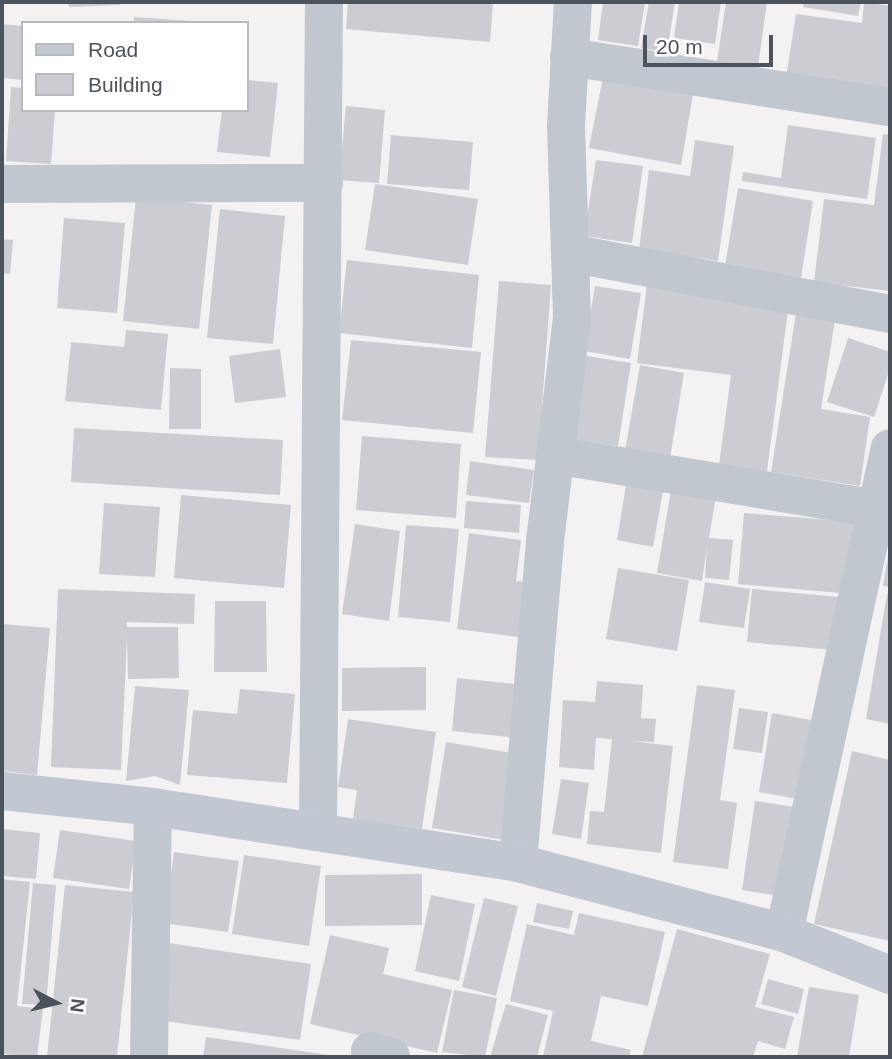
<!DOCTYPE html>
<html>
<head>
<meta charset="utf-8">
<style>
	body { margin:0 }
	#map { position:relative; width:892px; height:1059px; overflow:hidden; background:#f3f1f1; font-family:Arial,sans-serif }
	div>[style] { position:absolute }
	.building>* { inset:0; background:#cbcdd3 }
	.street>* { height:38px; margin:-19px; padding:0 19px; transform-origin:19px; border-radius:19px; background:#c1c7ce }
	.secondary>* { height:38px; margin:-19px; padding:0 19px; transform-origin:19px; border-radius:19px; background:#c1c8d2 }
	span { translate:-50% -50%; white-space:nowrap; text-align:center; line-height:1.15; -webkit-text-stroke:6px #fff; paint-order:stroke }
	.frame { position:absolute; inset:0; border:4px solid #4b535c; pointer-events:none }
	.legend { position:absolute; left:21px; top:21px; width:228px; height:91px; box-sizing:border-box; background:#fff; border:2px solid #b7babe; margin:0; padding:9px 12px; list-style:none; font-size:21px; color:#4b535c }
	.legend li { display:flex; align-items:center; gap:14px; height:35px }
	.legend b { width:35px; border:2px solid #b7babe }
	.north { position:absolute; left:21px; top:968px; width:70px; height:70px; -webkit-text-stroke:5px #fff; paint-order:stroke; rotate:97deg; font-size:19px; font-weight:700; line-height:28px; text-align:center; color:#4b535c }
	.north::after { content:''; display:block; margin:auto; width:24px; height:32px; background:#4b535c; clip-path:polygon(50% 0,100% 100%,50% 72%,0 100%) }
	.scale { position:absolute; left:643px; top:35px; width:130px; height:32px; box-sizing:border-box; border:4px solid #4b535c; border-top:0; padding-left:9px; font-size:21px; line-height:24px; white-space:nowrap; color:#4b535c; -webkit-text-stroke:5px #fff; paint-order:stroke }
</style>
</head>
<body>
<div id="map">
	<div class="building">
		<div style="clip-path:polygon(68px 2px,120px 2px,120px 5px,69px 7px)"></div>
		<div style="clip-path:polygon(348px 2px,493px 2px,490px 42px,346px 29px)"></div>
		<div style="clip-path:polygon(603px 2px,645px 2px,638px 46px,598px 40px)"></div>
		<div style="clip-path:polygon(649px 2px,675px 2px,667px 52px,641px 48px)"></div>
		<div style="clip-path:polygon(679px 2px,721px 2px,715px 44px,674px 38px)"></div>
		<div style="clip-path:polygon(726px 2px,767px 2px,757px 74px,716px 68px)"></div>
		<div style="clip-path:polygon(804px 2px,861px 2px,858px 16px,803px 7px)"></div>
		<div style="clip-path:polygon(864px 2px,890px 6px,890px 93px,786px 78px,796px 14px,862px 23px)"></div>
		<div style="clip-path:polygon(134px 17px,191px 21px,191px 23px,134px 23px)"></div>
		<div style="clip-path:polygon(2px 24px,23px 26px,23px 80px,2px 78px)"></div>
		<div style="clip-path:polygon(604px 72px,694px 88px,681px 165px,589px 148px)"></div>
		<div style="clip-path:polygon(247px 80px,278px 83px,270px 157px,217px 152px,222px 110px,247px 110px)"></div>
		<div style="clip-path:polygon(11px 87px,23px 88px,23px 110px,55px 110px,51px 164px,6px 161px)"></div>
		<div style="clip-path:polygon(346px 106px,385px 110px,379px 183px,339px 180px)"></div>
		<div style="clip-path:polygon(788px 125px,876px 138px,867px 199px,742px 181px,743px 172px,781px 178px)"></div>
		<div style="clip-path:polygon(883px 134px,890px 135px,890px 291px,814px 282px,824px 199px,874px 205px)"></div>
		<div style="clip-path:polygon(391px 135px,473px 142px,469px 190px,387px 184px)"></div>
		<div style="clip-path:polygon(695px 140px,734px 146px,718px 261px,639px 250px,649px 170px,690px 176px)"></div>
		<div style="clip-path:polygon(596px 160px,643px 166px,632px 243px,584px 236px)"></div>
		<div style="clip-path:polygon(375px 184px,478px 199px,468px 265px,365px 250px)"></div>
		<div style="clip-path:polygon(738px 188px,813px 201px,801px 278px,725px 266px)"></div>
		<div style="clip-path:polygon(136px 197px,212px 205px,199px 329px,123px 321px)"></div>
		<div style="clip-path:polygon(220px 209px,285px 216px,273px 344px,207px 338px)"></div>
		<div style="clip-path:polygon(64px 218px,125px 223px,117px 313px,57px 308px)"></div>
		<div style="clip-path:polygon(2px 239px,13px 240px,10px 274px,2px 273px)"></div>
		<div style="clip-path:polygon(347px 260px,479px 275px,472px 348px,339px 333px)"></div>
		<div style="clip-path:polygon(499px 281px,551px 285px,538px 460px,485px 457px)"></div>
		<div style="clip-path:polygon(647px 284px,789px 303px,767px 471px,719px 465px,731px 375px,637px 363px)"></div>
		<div style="clip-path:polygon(595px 286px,641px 293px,630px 359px,584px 351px)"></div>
		<div style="clip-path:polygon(796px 313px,835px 320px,821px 409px,870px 417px,860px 486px,771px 472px)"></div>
		<div style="clip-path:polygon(126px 330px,168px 334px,161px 410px,65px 401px,71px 342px,124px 347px)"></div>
		<div style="clip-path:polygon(848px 338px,890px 352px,890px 368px,874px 417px,827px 402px)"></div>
		<div style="clip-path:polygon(351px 340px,481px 352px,473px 433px,342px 420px)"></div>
		<div style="clip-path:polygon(280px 349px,286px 397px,235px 403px,229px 356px)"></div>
		<div style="clip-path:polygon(581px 355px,631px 363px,618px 446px,567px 438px)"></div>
		<div style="clip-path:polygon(640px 365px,684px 373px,670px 458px,625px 451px)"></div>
		<div style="clip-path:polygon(170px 368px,201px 369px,201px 429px,169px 429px)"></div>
		<div style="clip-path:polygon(74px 428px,283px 440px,280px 495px,71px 482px)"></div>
		<div style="clip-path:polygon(362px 436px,461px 444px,456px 518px,356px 510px)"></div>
		<div style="clip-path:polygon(470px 461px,534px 470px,529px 503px,466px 495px)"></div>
		<div style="clip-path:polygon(672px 484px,717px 491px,709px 538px,733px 540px,729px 580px,705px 578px,707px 548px,702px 581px,657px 573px)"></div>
		<div style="clip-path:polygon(626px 485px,663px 491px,653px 547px,617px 540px)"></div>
		<div style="clip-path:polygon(181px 495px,291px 505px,284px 588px,174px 578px)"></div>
		<div style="clip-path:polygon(466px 501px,521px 505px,519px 533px,464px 528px)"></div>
		<div style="clip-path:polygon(104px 503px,160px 507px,155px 577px,99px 574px)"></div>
		<div style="clip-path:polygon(744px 513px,857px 522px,851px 594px,738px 584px)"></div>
		<div style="clip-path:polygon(355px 524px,400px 531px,389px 621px,342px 614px)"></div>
		<div style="clip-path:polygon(406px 525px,459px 529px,450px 622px,398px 617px)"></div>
		<div style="clip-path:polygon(469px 533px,521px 540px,516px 581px,525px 582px,518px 637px,457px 629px)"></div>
		<div style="clip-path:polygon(889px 550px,890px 550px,890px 587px,883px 586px)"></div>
		<div style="clip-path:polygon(618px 568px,689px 580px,677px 651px,606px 639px)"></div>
		<div style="clip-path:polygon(705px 582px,750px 589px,744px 628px,699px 622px)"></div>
		<div style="clip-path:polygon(58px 589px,195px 594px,194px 624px,127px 622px,127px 627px,178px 627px,179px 678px,128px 679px,127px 637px,121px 770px,51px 767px)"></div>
		<div style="clip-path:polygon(752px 589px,839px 597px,834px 650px,747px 642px)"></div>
		<div style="clip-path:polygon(887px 594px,890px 595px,890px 724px,866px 719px)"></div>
		<div style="clip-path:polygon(215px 601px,266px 601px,267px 672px,214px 672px)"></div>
		<div style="clip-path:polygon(2px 624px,50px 628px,37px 775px,2px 771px)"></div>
		<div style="clip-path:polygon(426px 667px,426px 710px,342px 711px,342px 668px)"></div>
		<div style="clip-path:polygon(457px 678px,524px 685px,519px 738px,452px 731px)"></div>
		<div style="clip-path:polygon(597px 681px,643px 685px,641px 718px,656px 719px,654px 742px,631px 741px,673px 746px,661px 853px,587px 844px,590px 811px,604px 812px,612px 739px,596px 738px,594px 770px,559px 767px,563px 700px,595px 702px)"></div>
		<div style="clip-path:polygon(697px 685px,735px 690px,720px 800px,737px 803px,728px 869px,673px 862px)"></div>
		<div style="clip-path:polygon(135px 686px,189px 690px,180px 785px,155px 776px,126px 781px)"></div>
		<div style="clip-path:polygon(240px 689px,295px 694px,287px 783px,187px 775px,193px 710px,237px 714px)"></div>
		<div style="clip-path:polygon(739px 708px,768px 712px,762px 753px,733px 749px)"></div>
		<div style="clip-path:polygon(772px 713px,816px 721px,803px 800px,759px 792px)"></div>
		<div style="clip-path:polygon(348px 719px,436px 732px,422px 829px,353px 819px,357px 790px,338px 787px)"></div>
		<div style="clip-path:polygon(446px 742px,518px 754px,504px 840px,432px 828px)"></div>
		<div style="clip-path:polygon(852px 751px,890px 760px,890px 941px,814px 924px)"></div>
		<div style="clip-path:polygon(561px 779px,589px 783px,581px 839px,552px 834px)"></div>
		<div style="clip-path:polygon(755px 801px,794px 807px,780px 896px,742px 890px)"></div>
		<div style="clip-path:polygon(2px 829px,40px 833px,36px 879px,2px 876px)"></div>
		<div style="clip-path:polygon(60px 830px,136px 841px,129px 889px,53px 878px)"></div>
		<div style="clip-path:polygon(174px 852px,239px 861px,228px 932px,164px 923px)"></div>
		<div style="clip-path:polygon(244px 855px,321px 866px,309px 946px,232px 934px)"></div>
		<div style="clip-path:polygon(422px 874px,422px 925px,325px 926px,325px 875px)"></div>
		<div style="clip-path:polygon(2px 879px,30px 882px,17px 1006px,43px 1009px,37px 1057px,2px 1054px)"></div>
		<div style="clip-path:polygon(33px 883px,56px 885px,46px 1005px,22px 1004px)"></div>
		<div style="clip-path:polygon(65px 885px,134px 892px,117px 1057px,47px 1057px)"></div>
		<div style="clip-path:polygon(431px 895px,475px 904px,459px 981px,415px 971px)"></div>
		<div style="clip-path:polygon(484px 898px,518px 906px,496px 996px,462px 987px)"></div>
		<div style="clip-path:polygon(537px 903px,573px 911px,569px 929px,533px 922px)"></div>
		<div style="clip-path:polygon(579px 913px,665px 932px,648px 1006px,601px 996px,591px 1041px,631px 1050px,629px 1057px,543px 1057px,553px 1011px,510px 1001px,527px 924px,574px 935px)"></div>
		<div style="clip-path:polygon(677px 929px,770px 954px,755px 1007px,794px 1017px,785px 1049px,758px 1041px,753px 1057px,642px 1057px)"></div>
		<div style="clip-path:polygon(330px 935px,389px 948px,383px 974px,452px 990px,437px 1053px,310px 1024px)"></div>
		<div style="clip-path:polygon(168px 943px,311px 964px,300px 1040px,157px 1020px)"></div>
		<div style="clip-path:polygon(768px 979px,804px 989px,798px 1014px,761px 1004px)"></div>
		<div style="clip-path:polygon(809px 987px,859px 995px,849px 1057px,797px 1057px)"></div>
		<div style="clip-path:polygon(454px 990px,497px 998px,485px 1057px,442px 1052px)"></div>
		<div style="clip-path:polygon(506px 1004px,548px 1015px,537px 1057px,490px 1057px)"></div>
		<div style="clip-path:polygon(206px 1037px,335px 1056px,335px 1057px,203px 1057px)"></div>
	</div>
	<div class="street">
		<div style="left:569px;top:57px;width:325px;rotate:8.9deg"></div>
		<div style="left:2px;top:184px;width:322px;rotate:-0.2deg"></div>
		<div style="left:570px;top:253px;width:326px;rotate:10.8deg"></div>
		<div style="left:555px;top:455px;width:327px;rotate:9.5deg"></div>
		<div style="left:318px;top:832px;width:830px;rotate:-89.59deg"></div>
		<div style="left:518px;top:863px;width:323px;rotate:-85.2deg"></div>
		<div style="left:545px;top:541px;width:226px;rotate:-83.1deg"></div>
		<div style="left:572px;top:317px;width:191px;rotate:-91.8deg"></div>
		<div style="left:566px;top:126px;width:124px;rotate:-86.8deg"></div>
		<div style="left:784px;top:933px;width:496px;rotate:-77.7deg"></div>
		<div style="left:370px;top:1051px;width:22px;rotate:16deg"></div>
		<div style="left:149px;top:1057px;width:250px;rotate:-89.1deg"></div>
	</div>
	<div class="secondary">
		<div style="left:2px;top:791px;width:152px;rotate:6deg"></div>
		<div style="left:153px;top:807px;width:369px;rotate:8.7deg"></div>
		<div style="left:518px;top:863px;width:275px;rotate:14.7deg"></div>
		<div style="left:784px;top:933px;width:114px;rotate:21.6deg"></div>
	</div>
	<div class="frame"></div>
	<ul class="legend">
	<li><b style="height:9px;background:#c1c8d2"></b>Road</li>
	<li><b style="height:19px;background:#cbcdd3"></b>Building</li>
	</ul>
	<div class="north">N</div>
	<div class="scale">20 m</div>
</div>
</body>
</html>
